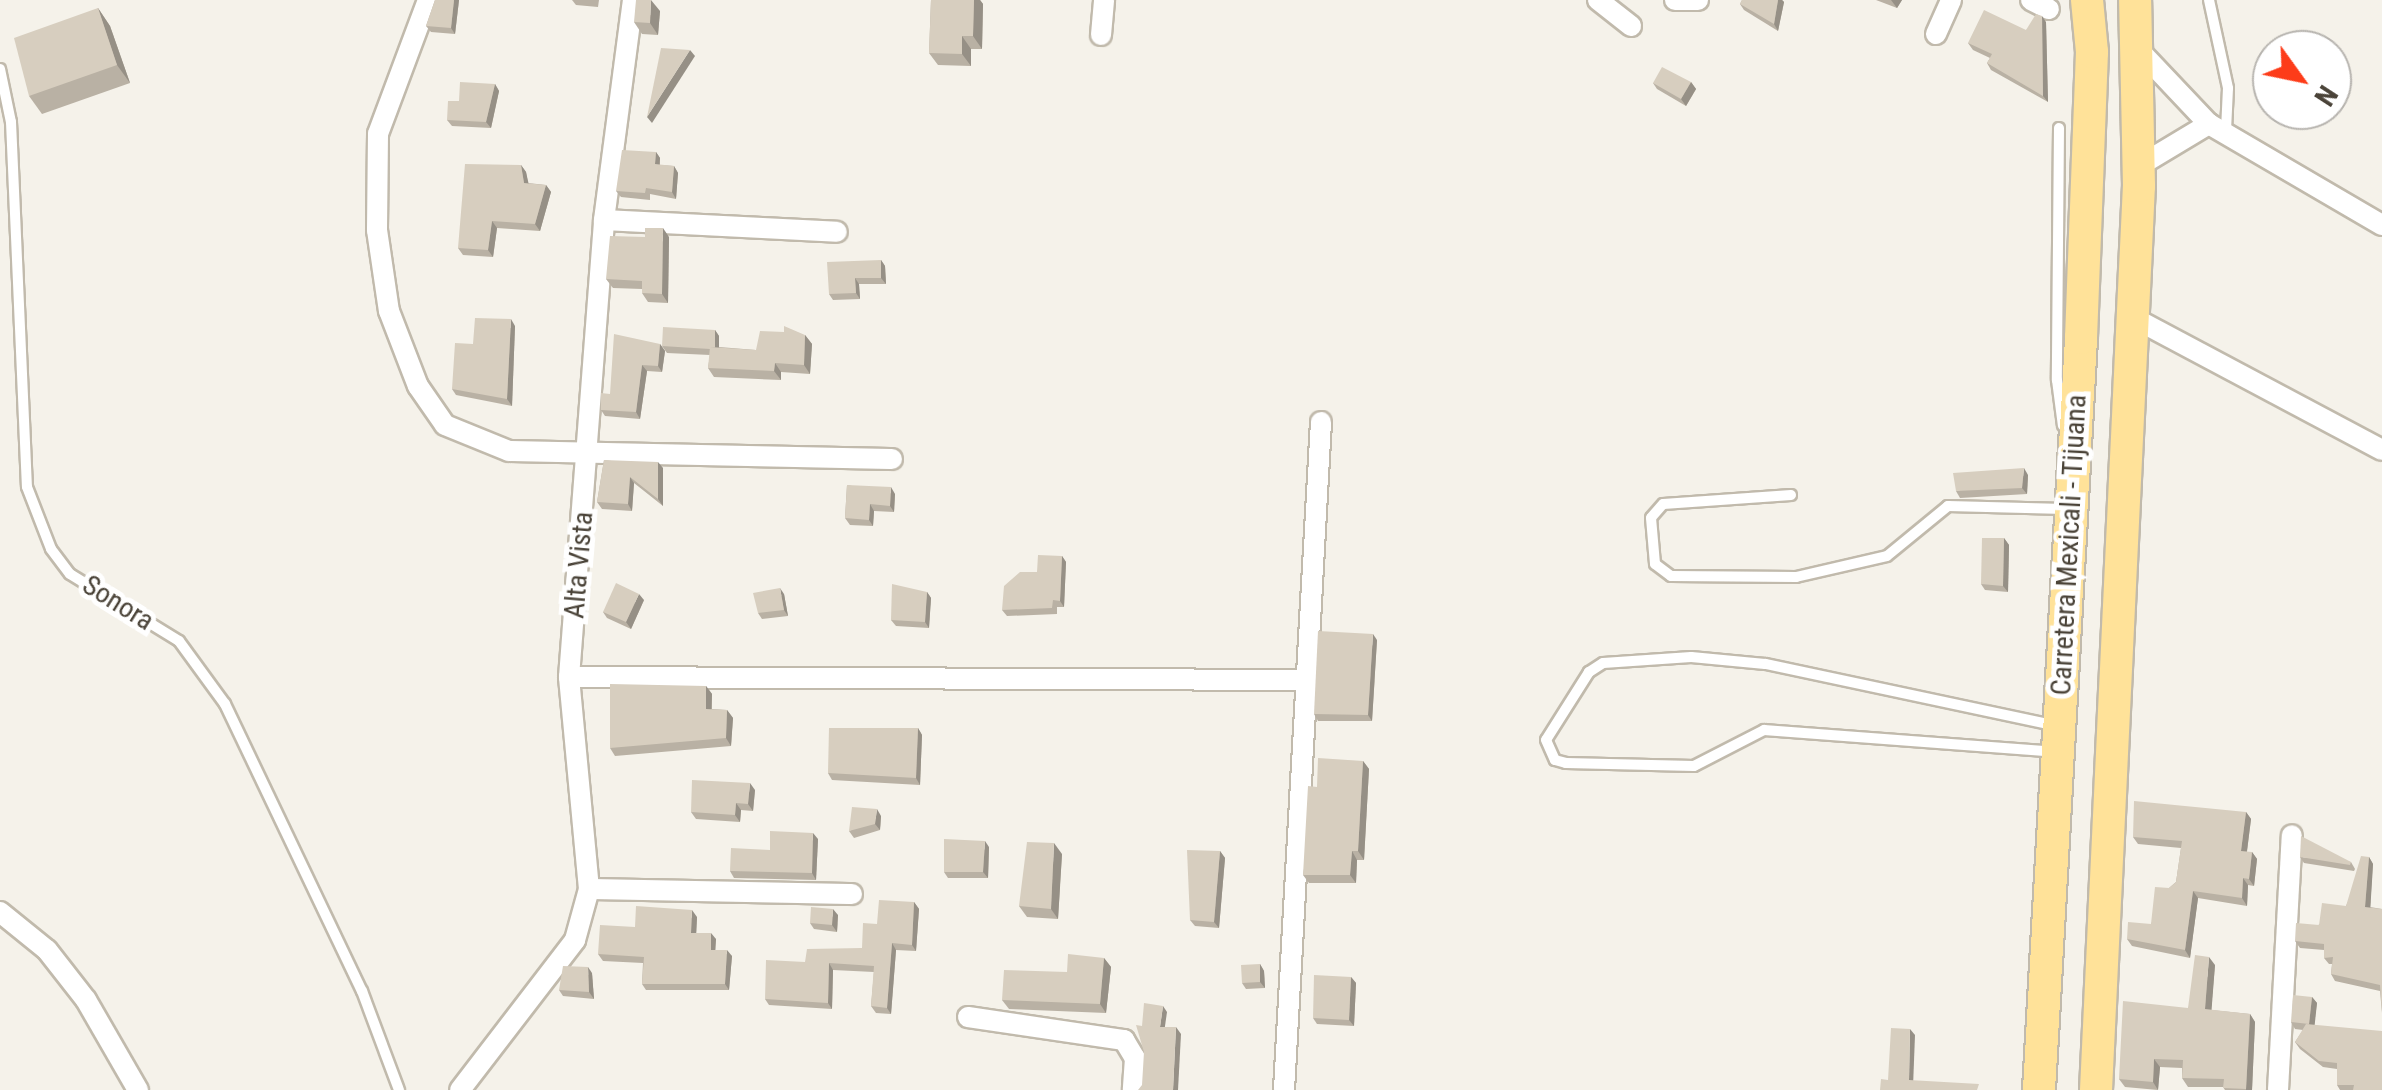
<!DOCTYPE html>
<html>
<head>
<meta charset="utf-8">
<style>
	body { margin:0 }
	#map { position:relative; width:2382px; height:1090px; overflow:hidden; background:#f5f2ea; font-family:"Roboto Condensed",sans-serif }
	div>[style] { position:absolute }
	.roads { filter:drop-shadow(2px 0 #c1baac) drop-shadow(-2px 0 #c1baac) drop-shadow(0 2px #c1baac) drop-shadow(0 -2px #c1baac) }
	.service>* { height:10px; margin:-5px; padding:0 5px; transform-origin:5px; border-radius:5px; background:#fff }
	.minor>* { height:20px; margin:-10px; padding:0 10px; transform-origin:10px; border-radius:10px; background:#fff }
	.primary>* { height:32px; margin:-16px; padding:0 16px; transform-origin:16px; border-radius:16px; background:#ffe299 }
	.wall>* { inset:0; background:#b9b1a4 }
	.shaded-wall>* { inset:0; background:#969086 }
	.building>* { inset:0; background:#d7cebf }
	span { translate:-50% -50%; white-space:nowrap; text-align:center; line-height:1.15; -webkit-text-stroke:10px #fff; paint-order:stroke }
	.street-label { font-size:28px; color:#4a4338 }
	.north { position:absolute; left:2252px; top:30px; width:100px; height:100px; box-sizing:border-box; background:#fff; border:2px solid #b7b4af; border-radius:50%; rotate:123deg; font-size:28px; font-weight:700; line-height:40px; text-align:center; color:#4a4338 }
	.north::after { content:''; display:block; margin:auto; width:35px; height:45px; background:#fd3c19; clip-path:polygon(50% 0,100% 100%,50% 72%,0 100%) }
</style>
</head>
<body>
<div id="map">
	<div class="roads">
		<div class="service">
			<div style="left:2209px;top:0;width:90px;rotate:77.8deg"></div>
			<div style="left:2228px;top:88px;width:43px;rotate:92.7deg"></div>
			<div style="left:0;top:69px;width:54px;rotate:78.3deg"></div>
			<div style="left:11px;top:122px;width:365px;rotate:87.5deg"></div>
			<div style="left:27px;top:487px;width:66px;rotate:68.8deg"></div>
			<div style="left:51px;top:549px;width:31px;rotate:53deg"></div>
			<div style="left:70px;top:574px;width:128px;rotate:31.6deg"></div>
			<div style="left:179px;top:641px;width:78px;rotate:53.9deg"></div>
			<div style="left:225px;top:704px;width:318px;rotate:64.5deg"></div>
			<div style="left:362px;top:991px;width:106px;rotate:69.5deg"></div>
			<div style="left:2059px;top:128px;width:252px;rotate:90.5deg"></div>
			<div style="left:2057px;top:380px;width:46px;rotate:82.6deg"></div>
			<div style="left:1791px;top:495px;width:128px;rotate:176deg"></div>
			<div style="left:1663px;top:504px;width:18px;rotate:131deg"></div>
			<div style="left:1651px;top:518px;width:46px;rotate:85deg"></div>
			<div style="left:1655px;top:564px;width:20px;rotate:37deg"></div>
			<div style="left:1671px;top:576px;width:125px;rotate:0.5deg"></div>
			<div style="left:1796px;top:577px;width:93px;rotate:-13deg"></div>
			<div style="left:1887px;top:556px;width:79px;rotate:-39.3deg"></div>
			<div style="left:1948px;top:506px;width:117px;rotate:1.5deg"></div>
			<div style="left:2053px;top:725px;width:294px;rotate:-168deg"></div>
			<div style="left:1765px;top:664px;width:74px;rotate:-174.6deg"></div>
			<div style="left:1691px;top:657px;width:88px;rotate:176.1deg"></div>
			<div style="left:1603px;top:663px;width:17px;rotate:147deg"></div>
			<div style="left:1589px;top:672px;width:80px;rotate:122.3deg"></div>
			<div style="left:1546px;top:740px;width:22px;rotate:66deg"></div>
			<div style="left:1555px;top:760px;width:11px;rotate:15deg"></div>
			<div style="left:1566px;top:763px;width:128px;rotate:1.3deg"></div>
			<div style="left:1694px;top:766px;width:79px;rotate:-27.2deg"></div>
			<div style="left:1764px;top:730px;width:293px;rotate:4.3deg"></div>
		</div>
		<div class="minor">
			<div style="left:428px;top:0;width:143px;rotate:110.5deg"></div>
			<div style="left:378px;top:134px;width:96px;rotate:90.6deg"></div>
			<div style="left:377px;top:230px;width:82px;rotate:81.6deg"></div>
			<div style="left:389px;top:311px;width:80px;rotate:68.9deg"></div>
			<div style="left:418px;top:386px;width:47px;rotate:55.3deg"></div>
			<div style="left:445px;top:425px;width:69px;rotate:22.1deg"></div>
			<div style="left:509px;top:451px;width:383px;rotate:1.2deg"></div>
			<div style="left:1598px;top:0;width:42px;rotate:38.2deg"></div>
			<div style="left:1675px;top:0;width:23px"></div>
			<div style="left:2031px;top:0;width:20px;rotate:27deg"></div>
			<div style="left:1936px;top:34px;width:37px;rotate:-66deg"></div>
			<div style="left:1101px;top:35px;width:35px;rotate:-85deg"></div>
			<div style="left:2138px;top:49px;width:103px;rotate:46.6deg"></div>
			<div style="left:2209px;top:124px;width:200px;rotate:30.3deg"></div>
			<div style="left:2139px;top:166px;width:82px;rotate:-31deg"></div>
			<div style="left:604px;top:220px;width:233px;rotate:2.9deg"></div>
			<div style="left:2132px;top:317px;width:283px;rotate:28deg"></div>
			<div style="left:569px;top:677px;width:735px;rotate:0.23deg"></div>
			<div style="left:589px;top:889px;width:263px;rotate:1.1deg"></div>
			<div style="left:0;top:912px;width:60px;rotate:39deg"></div>
			<div style="left:47px;top:950px;width:63px;rotate:52deg"></div>
			<div style="left:86px;top:1000px;width:104px;rotate:60deg"></div>
			<div style="left:968px;top:1017px;width:158px;rotate:8.4deg"></div>
			<div style="left:1124px;top:1040px;width:21px;rotate:59deg"></div>
			<div style="left:1135px;top:1058px;width:32px;rotate:94deg"></div>
			<div style="left:460px;top:1090px;width:189px;rotate:-52.5deg"></div>
			<div style="left:575px;top:940px;width:53px;rotate:-74.6deg"></div>
			<div style="left:589px;top:889px;width:213px;rotate:-95.4deg"></div>
			<div style="left:569px;top:677px;width:458px;rotate:-85.6deg"></div>
			<div style="left:604px;top:220px;width:222px;rotate:-82.5deg"></div>
			<div style="left:1284px;top:1090px;width:669px;rotate:-86.83deg"></div>
			<div style="left:2278px;top:1090px;width:255px;rotate:-86.9deg"></div>
		</div>
		<div class="primary">
			<div style="left:2039px;top:1090px;width:753px;rotate:-86.8deg"></div>
			<div style="left:2081px;top:338px;width:286px;rotate:-87.8deg"></div>
			<div style="left:2092px;top:52px;width:52px;rotate:-95.5deg"></div>
			<div style="left:2096px;top:1090px;width:905px;rotate:-87.28deg"></div>
			<div style="left:2139px;top:186px;width:186px;rotate:-91.2deg"></div>
		</div>
	</div>
	<div class="wall">
		<div style="clip-path:polygon(435px 0,459px 0,455px 34px,431px 32px,426px 26px)"></div>
		<div style="clip-path:polygon(572px 0,599px 0,598px 7px,576px 5px)"></div>
		<div style="clip-path:polygon(931px 0,980px 0,983px 4px,982px 49px,971px 49px,971px 66px,938px 65px,929px 53px)"></div>
		<div style="clip-path:polygon(1742px 0,1782px 0,1784px 2px,1778px 31px,1744px 10px,1740px 4px)"></div>
		<div style="clip-path:polygon(1876px 0,1902px 0,1897px 8px)"></div>
		<div style="clip-path:polygon(98px 8px,110px 26px,130px 83px,42px 114px,29px 96px)"></div>
		<div style="clip-path:polygon(660px 11px,658px 35px,642px 34px,634px 22px)"></div>
		<div style="clip-path:polygon(2046px 22px,2048px 102px,1991px 70px,1987px 63px,1990px 58px,1973px 50px,1968px 43px,2026px 30px)"></div>
		<div style="clip-path:polygon(1691px 82px,1696px 89px,1686px 106px,1657px 89px,1653px 83px)"></div>
		<div style="clip-path:polygon(495px 84px,499px 91px,491px 128px,452px 126px,447px 120px,459px 101px)"></div>
		<div style="clip-path:polygon(656px 152px,660px 158px,660px 165px,674px 166px,678px 173px,676px 199px,650px 194px,650px 200px,621px 197px,616px 191px)"></div>
		<div style="clip-path:polygon(521px 165px,526px 172px,528px 183px,546px 185px,551px 192px,540px 231px,497px 228px,493px 257px,463px 255px,458px 248px)"></div>
		<div style="clip-path:polygon(669px 237px,668px 303px,648px 302px,642px 293px,642px 289px,613px 288px,606px 279px)"></div>
		<div style="clip-path:polygon(881px 260px,885px 266px,886px 284px,859px 284px,860px 299px,833px 300px,829px 294px)"></div>
		<div style="clip-path:polygon(515px 326px,512px 406px,456px 395px,452px 389px,473px 344px)"></div>
		<div style="clip-path:polygon(715px 330px,719px 336px,719px 347px,756px 350px,805px 335px,812px 344px,810px 374px,781px 372px,781px 380px,714px 377px,708px 368px,710px 355px,667px 353px,662px 346px)"></div>
		<div style="clip-path:polygon(660px 344px,665px 351px,662px 372px,647px 371px,640px 419px,605px 416px,601px 410px,610px 394px)"></div>
		<div style="clip-path:polygon(604px 460px,663px 468px,663px 506px,634px 483px,632px 511px,602px 509px,597px 502px)"></div>
		<div style="clip-path:polygon(2028px 475px,2027px 494px,1960px 498px,1956px 491px)"></div>
		<div style="clip-path:polygon(847px 485px,895px 494px,894px 512px,874px 511px,873px 526px,850px 525px,845px 518px)"></div>
		<div style="clip-path:polygon(2004px 538px,2009px 545px,2008px 592px,1985px 590px,1981px 584px)"></div>
		<div style="clip-path:polygon(1062px 556px,1066px 562px,1064px 607px,1057px 607px,1057px 614px,1007px 616px,1002px 610px,1037px 572px)"></div>
		<div style="clip-path:polygon(927px 592px,931px 598px,929px 628px,896px 626px,891px 620px)"></div>
		<div style="clip-path:polygon(784px 594px,788px 616px,762px 619px,758px 613px)"></div>
		<div style="clip-path:polygon(644px 600px,631px 629px,607px 618px,603px 612px)"></div>
		<div style="clip-path:polygon(1377px 640px,1372px 721px,1318px 721px,1314px 714px)"></div>
		<div style="clip-path:polygon(706px 686px,712px 694px,712px 709px,727px 710px,733px 718px,731px 746px,615px 756px,610px 748px)"></div>
		<div style="clip-path:polygon(918px 728px,922px 735px,920px 785px,832px 780px,828px 773px)"></div>
		<div style="clip-path:polygon(1363px 761px,1369px 769px,1364px 860px,1357px 860px,1356px 883px,1309px 883px,1303px 875px,1317px 787px)"></div>
		<div style="clip-path:polygon(755px 790px,753px 811px,741px 810px,740px 822px,696px 819px,691px 812px)"></div>
		<div style="clip-path:polygon(2246px 812px,2251px 819px,2247px 852px,2252px 852px,2257px 859px,2254px 886px,2248px 885px,2247px 906px,2198px 898px,2190px 958px,2132px 946px,2127px 939px,2151px 924px,2169px 888px,2176px 882px,2181px 848px,2138px 844px,2133px 837px)"></div>
		<div style="clip-path:polygon(881px 816px,880px 830px,854px 838px,849px 831px)"></div>
		<div style="clip-path:polygon(818px 839px,816px 880px,734px 878px,730px 871px,770px 850px)"></div>
		<div style="clip-path:polygon(989px 847px,988px 878px,948px 878px,944px 872px)"></div>
		<div style="clip-path:polygon(1220px 851px,1225px 858px,1219px 928px,1195px 926px,1190px 920px)"></div>
		<div style="clip-path:polygon(1062px 854px,1058px 919px,1027px 917px,1019px 906px)"></div>
		<div style="clip-path:polygon(2300px 857px,2351px 862px,2355px 869px,2354px 871px,2304px 863px)"></div>
		<div style="clip-path:polygon(2369px 857px,2373px 864px,2370px 907px,2382px 909px,2382px 1013px,2380px 991px,2335px 981px,2331px 974px,2332px 964px,2329px 964px,2324px 958px,2324px 950px,2300px 948px,2295px 941px,2346px 906px)"></div>
		<div style="clip-path:polygon(914px 902px,919px 909px,916px 951px,896px 950px,891px 1014px,876px 1013px,871px 1006px,874px 972px,833px 970px,832px 1009px,769px 1005px,765px 999px,805px 962px,862px 948px,877px 924px)"></div>
		<div style="clip-path:polygon(838px 915px,837px 932px,814px 929px,810px 923px)"></div>
		<div style="clip-path:polygon(697px 917px,696px 933px,716px 939px,715px 950px,732px 956px,729px 990px,646px 990px,642px 984px,643px 963px,603px 961px,598px 954px,635px 927px)"></div>
		<div style="clip-path:polygon(1104px 958px,1111px 967px,1106px 1013px,1009px 1009px,1002px 1000px)"></div>
		<div style="clip-path:polygon(1260px 964px,1264px 971px,1265px 988px,1246px 989px,1242px 983px)"></div>
		<div style="clip-path:polygon(2215px 965px,2211px 1010px,2250px 1014px,2255px 1022px,2252px 1090px,2225px 1090px,2223px 1087px,2188px 1087px,2182px 1078px,2182px 1068px,2160px 1067px,2158px 1090px,2125px 1087px,2119px 1079px,2188px 1008px)"></div>
		<div style="clip-path:polygon(592px 973px,594px 999px,563px 996px,559px 990px)"></div>
		<div style="clip-path:polygon(1351px 977px,1356px 983px,1354px 1026px,1317px 1024px,1313px 1018px)"></div>
		<div style="clip-path:polygon(2312px 997px,2317px 1003px,2314px 1025px,2382px 1090px,2340px 1090px,2337px 1085px,2337px 1069px,2323px 1067px,2300px 1049px,2295px 1042px,2303px 1030px,2295px 1029px,2291px 1022px)"></div>
	</div>
	<div class="shaded-wall">
		<div style="clip-path:polygon(454px 0,459px 0,455px 34px,451px 28px)"></div>
		<div style="clip-path:polygon(651px 0,660px 11px,658px 35px,650px 23px)"></div>
		<div style="clip-path:polygon(974px 0,980px 0,983px 4px,982px 49px,973px 36px)"></div>
		<div style="clip-path:polygon(1778px 0,1782px 0,1784px 2px,1778px 31px,1774px 24px)"></div>
		<div style="clip-path:polygon(1891px 0,1902px 0,1897px 8px)"></div>
		<div style="clip-path:polygon(98px 8px,110px 26px,130px 83px,117px 65px)"></div>
		<div style="clip-path:polygon(2042px 16px,2046px 22px,2048px 102px,2043px 96px)"></div>
		<div style="clip-path:polygon(962px 36px,971px 49px,971px 66px,962px 54px)"></div>
		<div style="clip-path:polygon(690px 50px,695px 56px,652px 123px,647px 117px)"></div>
		<div style="clip-path:polygon(1691px 82px,1696px 89px,1686px 106px,1681px 99px)"></div>
		<div style="clip-path:polygon(495px 84px,499px 91px,491px 128px,486px 122px)"></div>
		<div style="clip-path:polygon(656px 152px,660px 158px,659px 171px,655px 164px)"></div>
		<div style="clip-path:polygon(521px 165px,526px 172px,530px 190px,524px 183px)"></div>
		<div style="clip-path:polygon(674px 166px,678px 173px,676px 199px,672px 192px)"></div>
		<div style="clip-path:polygon(546px 185px,551px 192px,540px 231px,535px 224px)"></div>
		<div style="clip-path:polygon(492px 221px,497px 228px,493px 257px,488px 250px)"></div>
		<div style="clip-path:polygon(663px 228px,669px 237px,668px 303px,662px 294px)"></div>
		<div style="clip-path:polygon(881px 260px,885px 266px,886px 284px,881px 278px)"></div>
		<div style="clip-path:polygon(855px 278px,859px 284px,860px 299px,856px 293px)"></div>
		<div style="clip-path:polygon(511px 319px,515px 326px,512px 406px,507px 399px)"></div>
		<div style="clip-path:polygon(715px 330px,719px 336px,719px 355px,715px 349px)"></div>
		<div style="clip-path:polygon(805px 335px,812px 344px,810px 374px,804px 365px)"></div>
		<div style="clip-path:polygon(660px 344px,665px 351px,662px 372px,658px 366px)"></div>
		<div style="clip-path:polygon(775px 363px,781px 372px,781px 380px,774px 371px)"></div>
		<div style="clip-path:polygon(642px 365px,647px 371px,640px 419px,636px 412px)"></div>
		<div style="clip-path:polygon(658px 462px,663px 468px,663px 506px,658px 499px)"></div>
		<div style="clip-path:polygon(2024px 468px,2028px 475px,2027px 494px,2022px 488px)"></div>
		<div style="clip-path:polygon(630px 477px,634px 483px,632px 511px,628px 504px)"></div>
		<div style="clip-path:polygon(891px 487px,895px 494px,894px 512px,890px 506px)"></div>
		<div style="clip-path:polygon(870px 504px,874px 511px,873px 526px,869px 520px)"></div>
		<div style="clip-path:polygon(2004px 538px,2009px 545px,2008px 592px,2003px 586px)"></div>
		<div style="clip-path:polygon(1062px 556px,1066px 562px,1064px 607px,1060px 601px)"></div>
		<div style="clip-path:polygon(780px 588px,784px 594px,788px 616px,784px 610px)"></div>
		<div style="clip-path:polygon(927px 592px,931px 598px,929px 628px,925px 622px)"></div>
		<div style="clip-path:polygon(639px 594px,644px 600px,631px 629px,626px 622px)"></div>
		<div style="clip-path:polygon(1373px 634px,1377px 640px,1372px 721px,1368px 715px)"></div>
		<div style="clip-path:polygon(706px 686px,712px 694px,711px 717px,706px 709px)"></div>
		<div style="clip-path:polygon(727px 710px,733px 718px,731px 746px,726px 738px)"></div>
		<div style="clip-path:polygon(918px 728px,922px 735px,920px 785px,916px 778px)"></div>
		<div style="clip-path:polygon(1363px 761px,1369px 769px,1364px 860px,1358px 851px)"></div>
		<div style="clip-path:polygon(750px 783px,755px 790px,753px 811px,748px 804px)"></div>
		<div style="clip-path:polygon(736px 803px,741px 810px,740px 822px,735px 815px)"></div>
		<div style="clip-path:polygon(877px 809px,881px 816px,880px 830px,875px 824px)"></div>
		<div style="clip-path:polygon(2246px 812px,2251px 819px,2246px 858px,2241px 851px)"></div>
		<div style="clip-path:polygon(813px 833px,818px 839px,816px 880px,812px 873px)"></div>
		<div style="clip-path:polygon(985px 841px,989px 847px,988px 878px,983px 872px)"></div>
		<div style="clip-path:polygon(1054px 843px,1062px 854px,1058px 919px,1051px 909px)"></div>
		<div style="clip-path:polygon(1220px 851px,1225px 858px,1219px 928px,1214px 922px)"></div>
		<div style="clip-path:polygon(1352px 851px,1357px 860px,1356px 883px,1350px 875px)"></div>
		<div style="clip-path:polygon(2252px 852px,2257px 859px,2254px 886px,2249px 879px)"></div>
		<div style="clip-path:polygon(2369px 857px,2373px 864px,2370px 914px,2365px 907px)"></div>
		<div style="clip-path:polygon(2243px 878px,2248px 885px,2247px 906px,2242px 898px)"></div>
		<div style="clip-path:polygon(2193px 891px,2198px 898px,2190px 958px,2185px 950px)"></div>
		<div style="clip-path:polygon(914px 902px,919px 909px,916px 951px,912px 945px)"></div>
		<div style="clip-path:polygon(833px 909px,838px 915px,837px 932px,832px 925px)"></div>
		<div style="clip-path:polygon(692px 910px,697px 917px,696px 939px,691px 933px)"></div>
		<div style="clip-path:polygon(711px 933px,716px 939px,715px 956px,711px 950px)"></div>
		<div style="clip-path:polygon(892px 943px,896px 950px,891px 1014px,887px 1008px)"></div>
		<div style="clip-path:polygon(727px 950px,732px 956px,729px 990px,725px 984px)"></div>
		<div style="clip-path:polygon(2209px 957px,2215px 965px,2211px 1017px,2205px 1009px)"></div>
		<div style="clip-path:polygon(1104px 958px,1111px 967px,1106px 1013px,1100px 1004px)"></div>
		<div style="clip-path:polygon(829px 963px,833px 970px,832px 1009px,828px 1003px)"></div>
		<div style="clip-path:polygon(1260px 964px,1264px 971px,1265px 988px,1260px 982px)"></div>
		<div style="clip-path:polygon(588px 967px,592px 973px,594px 999px,589px 992px)"></div>
		<div style="clip-path:polygon(1351px 977px,1356px 983px,1354px 1026px,1349px 1020px)"></div>
		<div style="clip-path:polygon(2312px 997px,2317px 1003px,2314px 1031px,2309px 1024px)"></div>
		<div style="clip-path:polygon(1163px 1006px,1167px 1012px,1164px 1033px,1160px 1027px)"></div>
		<div style="clip-path:polygon(2250px 1014px,2255px 1022px,2252px 1090px,2246px 1090px)"></div>
		<div style="clip-path:polygon(1176px 1027px,1181px 1034px,1178px 1090px,1173px 1090px)"></div>
		<div style="clip-path:polygon(1910px 1029px,1915px 1035px,1913px 1087px,1909px 1080px)"></div>
		<div style="clip-path:polygon(2154px 1059px,2160px 1067px,2158px 1090px,2153px 1082px)"></div>
	</div>
	<div class="building">
		<div style="clip-path:polygon(435px 0,454px 0,451px 28px,426px 26px)"></div>
		<div style="clip-path:polygon(636px 0,651px 0,650px 23px,634px 22px)"></div>
		<div style="clip-path:polygon(931px 0,974px 0,973px 36px,962px 36px,962px 54px,929px 53px)"></div>
		<div style="clip-path:polygon(1742px 0,1778px 0,1774px 24px,1740px 4px)"></div>
		<div style="clip-path:polygon(98px 8px,117px 65px,29px 96px,14px 38px)"></div>
		<div style="clip-path:polygon(1984px 10px,2026px 30px,2036px 14px,2042px 16px,2043px 96px,1987px 63px,1992px 54px,1968px 43px)"></div>
		<div style="clip-path:polygon(661px 48px,690px 50px,647px 117px)"></div>
		<div style="clip-path:polygon(1662px 67px,1691px 82px,1681px 99px,1653px 83px)"></div>
		<div style="clip-path:polygon(460px 82px,495px 84px,486px 122px,447px 120px,448px 101px,459px 101px)"></div>
		<div style="clip-path:polygon(622px 150px,656px 152px,655px 164px,674px 166px,672px 192px,646px 188px,645px 193px,616px 191px)"></div>
		<div style="clip-path:polygon(465px 164px,521px 165px,524px 183px,546px 185px,535px 224px,492px 221px,488px 250px,458px 248px)"></div>
		<div style="clip-path:polygon(645px 228px,663px 228px,662px 294px,642px 293px,642px 281px,606px 279px,610px 236px,645px 237px)"></div>
		<div style="clip-path:polygon(881px 260px,881px 278px,855px 278px,856px 293px,829px 294px,827px 262px)"></div>
		<div style="clip-path:polygon(475px 318px,511px 319px,507px 399px,452px 389px,455px 343px,473px 344px)"></div>
		<div style="clip-path:polygon(784px 326px,805px 335px,804px 365px,775px 363px,774px 371px,708px 368px,710px 347px,756px 350px,760px 331px,784px 332px)"></div>
		<div style="clip-path:polygon(663px 327px,715px 330px,715px 347px,710px 347px,710px 349px,662px 346px)"></div>
		<div style="clip-path:polygon(614px 334px,660px 344px,658px 366px,642px 365px,636px 412px,601px 410px,601px 393px,610px 394px)"></div>
		<div style="clip-path:polygon(604px 460px,658px 462px,658px 499px,630px 477px,628px 504px,597px 502px)"></div>
		<div style="clip-path:polygon(2024px 468px,2022px 488px,1956px 491px,1953px 473px)"></div>
		<div style="clip-path:polygon(847px 485px,891px 487px,890px 506px,870px 504px,869px 520px,845px 518px)"></div>
		<div style="clip-path:polygon(1982px 538px,2004px 538px,2003px 586px,1981px 584px)"></div>
		<div style="clip-path:polygon(1038px 555px,1062px 556px,1060px 601px,1053px 600px,1052px 608px,1002px 610px,1004px 586px,1020px 572px,1037px 572px)"></div>
		<div style="clip-path:polygon(616px 583px,639px 594px,626px 622px,603px 612px)"></div>
		<div style="clip-path:polygon(892px 584px,927px 592px,925px 622px,891px 620px)"></div>
		<div style="clip-path:polygon(780px 588px,784px 610px,758px 613px,753px 593px)"></div>
		<div style="clip-path:polygon(1318px 631px,1373px 634px,1368px 715px,1314px 714px)"></div>
		<div style="clip-path:polygon(610px 684px,706px 686px,706px 709px,727px 710px,726px 738px,610px 748px)"></div>
		<div style="clip-path:polygon(829px 728px,918px 728px,916px 778px,828px 773px)"></div>
		<div style="clip-path:polygon(1318px 758px,1363px 761px,1358px 851px,1352px 851px,1350px 875px,1303px 875px,1308px 786px,1317px 787px)"></div>
		<div style="clip-path:polygon(692px 780px,750px 783px,748px 804px,736px 803px,735px 815px,691px 812px)"></div>
		<div style="clip-path:polygon(2134px 801px,2246px 812px,2241px 851px,2252px 852px,2249px 879px,2243px 878px,2242px 898px,2193px 891px,2185px 950px,2127px 939px,2128px 922px,2151px 924px,2155px 887px,2169px 888px,2176px 882px,2182px 841px,2133px 837px)"></div>
		<div style="clip-path:polygon(852px 807px,877px 809px,875px 824px,849px 831px)"></div>
		<div style="clip-path:polygon(770px 831px,813px 833px,812px 873px,730px 871px,731px 848px,770px 850px)"></div>
		<div style="clip-path:polygon(2301px 836px,2351px 862px,2350px 865px,2300px 857px)"></div>
		<div style="clip-path:polygon(944px 839px,985px 841px,983px 872px,944px 872px)"></div>
		<div style="clip-path:polygon(1027px 842px,1054px 843px,1051px 909px,1019px 906px)"></div>
		<div style="clip-path:polygon(1187px 850px,1220px 851px,1214px 922px,1190px 920px)"></div>
		<div style="clip-path:polygon(2361px 856px,2369px 857px,2365px 907px,2382px 909px,2382px 1012px,2380px 985px,2331px 974px,2333px 957px,2324px 958px,2324px 944px,2295px 941px,2296px 923px,2319px 925px,2322px 903px,2346px 906px)"></div>
		<div style="clip-path:polygon(879px 900px,914px 902px,912px 945px,892px 943px,887px 1008px,871px 1006px,874px 966px,829px 963px,828px 1003px,765px 999px,766px 960px,805px 962px,807px 949px,862px 948px,863px 923px,877px 924px)"></div>
		<div style="clip-path:polygon(636px 906px,692px 910px,691px 933px,711px 933px,711px 950px,727px 950px,725px 984px,642px 984px,644px 957px,598px 954px,600px 925px,635px 927px)"></div>
		<div style="clip-path:polygon(811px 907px,833px 909px,832px 925px,810px 923px)"></div>
		<div style="clip-path:polygon(1068px 954px,1104px 958px,1100px 1004px,1002px 1000px,1004px 970px,1067px 972px)"></div>
		<div style="clip-path:polygon(2195px 955px,2209px 957px,2205px 1009px,2250px 1014px,2246px 1089px,2223px 1088px,2224px 1079px,2182px 1078px,2183px 1060px,2154px 1059px,2153px 1082px,2119px 1079px,2123px 1001px,2188px 1008px)"></div>
		<div style="clip-path:polygon(1260px 964px,1260px 982px,1242px 983px,1241px 965px)"></div>
		<div style="clip-path:polygon(563px 966px,588px 967px,589px 992px,559px 990px)"></div>
		<div style="clip-path:polygon(1314px 975px,1351px 977px,1349px 1020px,1313px 1018px)"></div>
		<div style="clip-path:polygon(2293px 995px,2312px 997px,2309px 1024px,2291px 1022px)"></div>
		<div style="clip-path:polygon(1144px 1003px,1163px 1006px,1160px 1027px,1176px 1027px,1173px 1090px,1138px 1090px,1142px 1085px,1144px 1052px,1136px 1025px,1142px 1026px)"></div>
		<div style="clip-path:polygon(2306px 1024px,2382px 1031px,2382px 1090px,2353px 1090px,2354px 1085px,2337px 1085px,2337px 1063px,2319px 1061px,2295px 1042px)"></div>
		<div style="clip-path:polygon(1891px 1028px,1910px 1029px,1909px 1080px,1979px 1084px,1977px 1090px,1880px 1090px,1881px 1079px,1888px 1080px)"></div>
	</div>
	<div class="street-label">
		<span style="left:2069px;top:545px;rotate:-87deg">Carretera Mexicali - Tijuana</span>
		<span style="left:579px;top:565px;rotate:-85deg">Alta Vista</span>
		<span style="left:118px;top:603px;rotate:32deg">Sonora</span>
	</div>
	<div class="north">N</div>
</div>
</body>
</html>
